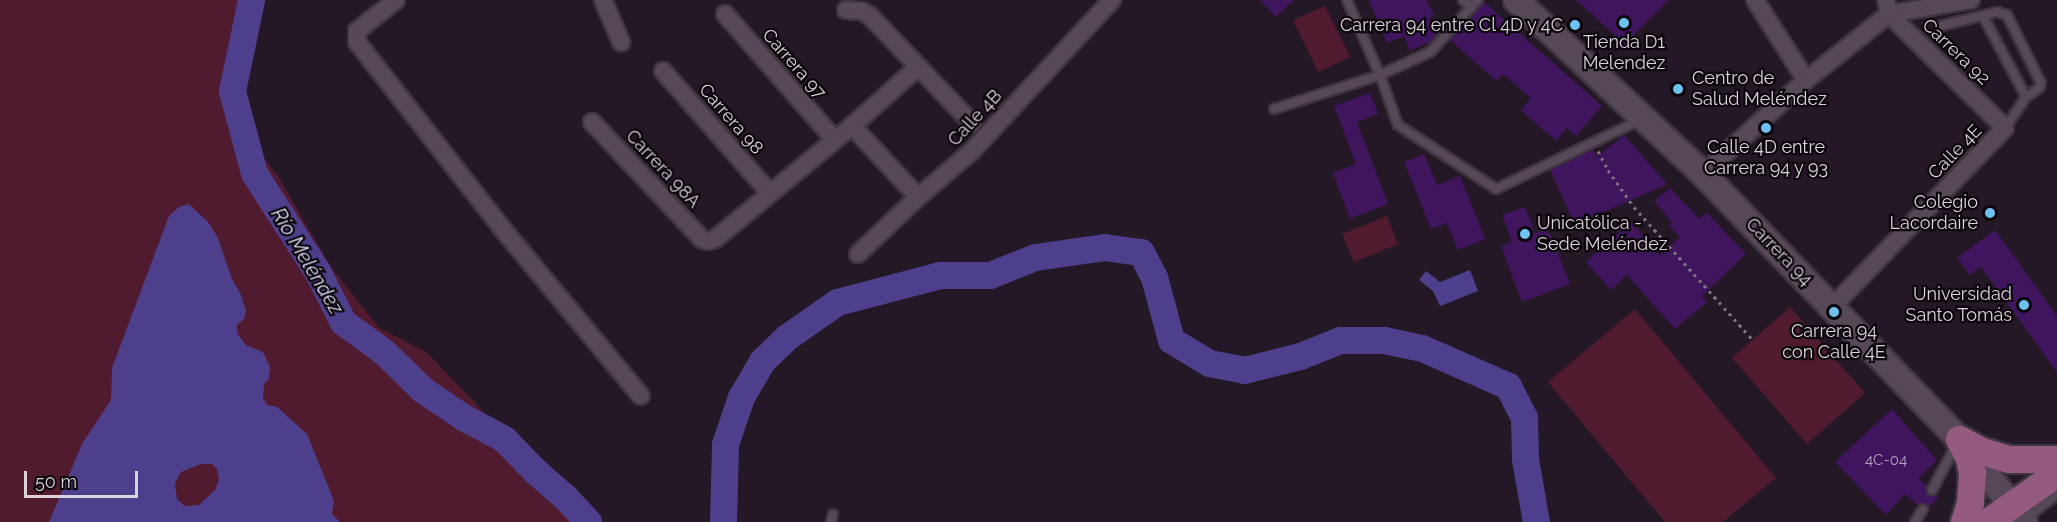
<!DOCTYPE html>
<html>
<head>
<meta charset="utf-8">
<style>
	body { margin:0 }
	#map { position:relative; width:2057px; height:522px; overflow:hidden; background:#251826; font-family:Raleway,sans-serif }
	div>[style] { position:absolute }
	.green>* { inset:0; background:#501b2e }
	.water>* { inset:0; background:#4e3f8c }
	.river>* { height:27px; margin:-13.5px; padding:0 13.5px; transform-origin:13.5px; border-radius:13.5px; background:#4e3f8c }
	.building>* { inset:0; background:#3f155e }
	.path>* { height:3px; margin-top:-1.5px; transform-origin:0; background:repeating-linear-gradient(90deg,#7e737f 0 3px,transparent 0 7.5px) }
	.roads { filter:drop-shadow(2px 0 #3f3540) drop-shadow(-2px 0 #3f3540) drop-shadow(0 2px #3f3540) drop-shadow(0 -2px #3f3540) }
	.lane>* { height:8px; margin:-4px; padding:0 4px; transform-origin:4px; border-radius:4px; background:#574858 }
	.street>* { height:16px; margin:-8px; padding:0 8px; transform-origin:8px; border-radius:8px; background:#574858 }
	.secondary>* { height:24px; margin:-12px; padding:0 12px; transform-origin:12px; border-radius:12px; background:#574858 }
	.primary>* { height:27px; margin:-13.5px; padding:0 13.5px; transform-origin:13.5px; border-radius:13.5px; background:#945a80 }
	.dots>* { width:16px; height:16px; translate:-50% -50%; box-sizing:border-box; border:3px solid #0b060b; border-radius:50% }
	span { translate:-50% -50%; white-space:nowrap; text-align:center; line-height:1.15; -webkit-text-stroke:4.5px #0b060b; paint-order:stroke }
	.number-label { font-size:15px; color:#b4a3bc }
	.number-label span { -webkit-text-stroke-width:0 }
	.poi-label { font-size:18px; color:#dbd2db }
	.right { translate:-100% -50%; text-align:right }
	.left { translate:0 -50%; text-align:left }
	.street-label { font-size:18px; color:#dbd2db }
	.water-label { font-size:20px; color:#deddf4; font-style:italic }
	.scale { position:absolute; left:24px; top:471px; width:114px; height:27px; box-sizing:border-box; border:3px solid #dbd2db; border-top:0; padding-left:8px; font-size:18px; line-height:21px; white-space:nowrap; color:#dbd2db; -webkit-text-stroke:4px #0b060b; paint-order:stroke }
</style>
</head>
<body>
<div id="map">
	<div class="green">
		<div style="clip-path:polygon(0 0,251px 0,232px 91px,248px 154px,266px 161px,278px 176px,331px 267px,379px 328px,426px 352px,481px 409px,497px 435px,565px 497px,588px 522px,0 522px)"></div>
		<div style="clip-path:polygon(1325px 6px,1350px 57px,1318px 72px,1293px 20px)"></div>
		<div style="clip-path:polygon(1387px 216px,1398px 244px,1354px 262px,1342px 234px)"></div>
		<div style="clip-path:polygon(1790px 307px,1865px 393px,1807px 444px,1732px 358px)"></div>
		<div style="clip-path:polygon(1635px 309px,1776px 478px,1723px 522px,1665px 522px,1548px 382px)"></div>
	</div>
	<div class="water">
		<div style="clip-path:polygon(evenodd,189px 204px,208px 222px,218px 238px,232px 279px,241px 295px,246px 311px,244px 319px,237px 325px,237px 333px,246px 345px,263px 352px,270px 367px,269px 379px,264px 384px,263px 398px,267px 405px,277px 407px,307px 434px,334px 501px,332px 514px,340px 522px,49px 522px,82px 444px,111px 400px,112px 368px,169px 216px,179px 207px,189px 204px,201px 464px,212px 464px,217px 469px,219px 480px,215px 490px,199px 505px,185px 506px,177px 499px,175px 483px,181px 472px,201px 464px)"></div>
		<div style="clip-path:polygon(1470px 270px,1478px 291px,1440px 306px,1433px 291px,1419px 280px,1426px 271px,1440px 282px)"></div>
	</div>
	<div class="river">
		<div style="left:251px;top:0;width:93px;rotate:101.8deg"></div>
		<div style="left:232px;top:91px;width:85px;rotate:75deg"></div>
		<div style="left:254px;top:173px;width:117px;rotate:57.3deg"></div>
		<div style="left:317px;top:271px;width:57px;rotate:63deg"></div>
		<div style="left:343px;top:322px;width:51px;rotate:36.2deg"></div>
		<div style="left:384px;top:352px;width:54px;rotate:44.3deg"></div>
		<div style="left:423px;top:390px;width:48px;rotate:34deg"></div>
		<div style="left:463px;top:417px;width:47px;rotate:28.2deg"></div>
		<div style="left:504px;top:439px;width:45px;rotate:45.9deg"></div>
		<div style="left:535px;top:471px;width:40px;rotate:41deg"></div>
		<div style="left:565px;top:497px;width:34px;rotate:47deg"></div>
		<div style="left:723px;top:522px;width:78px;rotate:-88.5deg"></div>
		<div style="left:725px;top:444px;width:50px;rotate:-71.2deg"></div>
		<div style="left:741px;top:397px;width:42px;rotate:-59.7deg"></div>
		<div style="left:762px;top:361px;width:35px;rotate:-44deg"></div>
		<div style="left:787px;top:337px;width:61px;rotate:-35deg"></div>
		<div style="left:837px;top:302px;width:106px;rotate:-14.7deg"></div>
		<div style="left:940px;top:275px;width:50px"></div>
		<div style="left:990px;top:275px;width:48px;rotate:-21.8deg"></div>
		<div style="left:1035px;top:257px;width:70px;rotate:-8.2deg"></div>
		<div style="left:1104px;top:247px;width:37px;rotate:8deg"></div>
		<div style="left:1141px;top:252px;width:28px;rotate:63deg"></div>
		<div style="left:1154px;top:277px;width:65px;rotate:74.9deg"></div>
		<div style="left:1171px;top:340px;width:44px;rotate:31.2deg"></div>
		<div style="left:1209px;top:363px;width:36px;rotate:11deg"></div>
		<div style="left:1244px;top:370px;width:58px;rotate:-14deg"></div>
		<div style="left:1300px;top:356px;width:43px;rotate:-21.8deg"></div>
		<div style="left:1340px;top:340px;width:44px"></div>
		<div style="left:1384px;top:340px;width:39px;rotate:12deg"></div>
		<div style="left:1422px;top:348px;width:94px;rotate:23.8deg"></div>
		<div style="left:1508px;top:386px;width:36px;rotate:63deg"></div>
		<div style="left:1524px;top:418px;width:41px;rotate:88.6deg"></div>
		<div style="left:1525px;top:459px;width:64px;rotate:80.1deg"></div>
	</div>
	<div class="building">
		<div style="clip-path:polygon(1260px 0,1294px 0,1276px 17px)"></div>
		<div style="clip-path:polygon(1369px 0,1427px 0,1434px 16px,1429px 18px,1437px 35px,1430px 42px,1410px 51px,1404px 36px,1387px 43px)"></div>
		<div style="clip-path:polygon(1576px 0,1669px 0,1625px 44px)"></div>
		<div style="clip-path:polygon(1484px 2px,1602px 106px,1576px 136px,1567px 128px,1556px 141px,1521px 110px,1531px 98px,1503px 74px,1497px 81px,1450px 40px)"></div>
		<div style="clip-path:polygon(1370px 93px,1378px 114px,1357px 122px,1388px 204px,1350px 219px,1333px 173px,1356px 164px,1334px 106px)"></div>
		<div style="clip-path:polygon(1624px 135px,1667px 184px,1575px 225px,1550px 170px,1593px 149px,1597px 157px)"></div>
		<div style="clip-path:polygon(1424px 154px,1437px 185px,1460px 176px,1485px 239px,1458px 250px,1447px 223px,1431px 229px,1404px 162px)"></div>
		<div style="clip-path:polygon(1670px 188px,1699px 219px,1707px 213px,1746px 254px,1702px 296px,1707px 302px,1675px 329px,1627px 275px,1611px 290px,1586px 262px,1631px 222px,1660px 255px,1680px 237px,1669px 225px,1672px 222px,1654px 201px)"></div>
		<div style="clip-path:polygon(1525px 207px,1535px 233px,1546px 229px,1548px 234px,1550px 233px,1570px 284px,1522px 302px,1501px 246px,1512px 242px,1502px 215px)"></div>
		<div style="clip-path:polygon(1995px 230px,2057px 316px,2057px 372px,1981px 267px,1970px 275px,1957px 258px)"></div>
		<div style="clip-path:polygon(1892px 409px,1937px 460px,1918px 479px,1927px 486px,1929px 495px,1939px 496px,1929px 508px,1926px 503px,1918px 505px,1905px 494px,1886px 515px,1835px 462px)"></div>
	</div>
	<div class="path">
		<div style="left:1598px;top:151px;width:21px;rotate:62deg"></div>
		<div style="left:1608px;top:170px;width:45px;rotate:54.9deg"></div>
		<div style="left:1634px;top:207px;width:178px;rotate:48.2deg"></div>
	</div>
	<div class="roads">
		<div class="lane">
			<div style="left:1347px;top:0;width:82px;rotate:66.3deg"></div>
			<div style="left:1380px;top:75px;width:53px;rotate:70.2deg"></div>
			<div style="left:1398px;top:125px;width:117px;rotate:33.1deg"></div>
			<div style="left:1496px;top:189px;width:162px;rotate:-25.6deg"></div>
			<div style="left:1463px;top:0;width:11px;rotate:41deg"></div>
			<div style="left:1983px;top:16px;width:92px;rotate:62deg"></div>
			<div style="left:1940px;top:26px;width:59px;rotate:-13.8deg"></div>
			<div style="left:1997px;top:12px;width:10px;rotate:17deg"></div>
			<div style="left:2007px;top:15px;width:76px;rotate:63.4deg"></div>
			<div style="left:2041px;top:83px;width:5px;rotate:112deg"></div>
			<div style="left:2039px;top:88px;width:16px;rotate:145deg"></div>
			<div style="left:2026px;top:97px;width:37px;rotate:124deg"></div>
			<div style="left:1274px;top:109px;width:111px;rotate:-17.8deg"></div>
			<div style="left:1380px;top:75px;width:55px;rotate:-24.7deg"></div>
			<div style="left:1430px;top:52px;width:71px;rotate:-47.3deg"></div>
			<div style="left:1932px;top:490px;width:51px;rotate:-61.9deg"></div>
			<div style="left:2026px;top:518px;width:39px;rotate:-37deg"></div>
			<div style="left:831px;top:522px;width:8px;rotate:-76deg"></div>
			<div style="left:1915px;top:522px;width:15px;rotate:-58deg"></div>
		</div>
		<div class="street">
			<div style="left:396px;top:0;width:50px;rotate:141.5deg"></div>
			<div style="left:357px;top:31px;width:11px;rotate:90deg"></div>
			<div style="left:357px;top:42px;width:234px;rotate:52.1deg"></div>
			<div style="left:501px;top:227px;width:219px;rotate:50.4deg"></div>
			<div style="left:603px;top:0;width:46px;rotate:66.8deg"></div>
			<div style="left:1755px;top:0;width:95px;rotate:57.5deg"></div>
			<div style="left:846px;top:10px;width:16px;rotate:4deg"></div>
			<div style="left:862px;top:11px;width:9px;rotate:32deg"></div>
			<div style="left:870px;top:16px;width:148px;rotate:46.4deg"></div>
			<div style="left:725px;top:14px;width:166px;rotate:48.9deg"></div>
			<div style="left:663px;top:71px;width:161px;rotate:48.8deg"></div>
			<div style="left:592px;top:122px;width:161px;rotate:46.8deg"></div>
			<div style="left:702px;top:239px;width:6px;rotate:18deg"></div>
			<div style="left:708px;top:241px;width:7px;rotate:-16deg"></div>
			<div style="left:715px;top:239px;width:178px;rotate:-39.5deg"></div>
			<div style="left:852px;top:126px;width:89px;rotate:-41.8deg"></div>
			<div style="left:852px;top:126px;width:97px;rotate:47.1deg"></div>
			<div style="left:1703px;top:174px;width:139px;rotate:-42.4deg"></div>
			<div style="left:1806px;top:80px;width:106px;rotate:-38.5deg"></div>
			<div style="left:1889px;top:14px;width:83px;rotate:-9.7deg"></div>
			<div style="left:858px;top:254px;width:83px;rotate:-43.5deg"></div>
			<div style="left:918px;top:197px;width:71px;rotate:-40.4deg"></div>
			<div style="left:972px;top:151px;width:206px;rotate:-47.2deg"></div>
			<div style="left:1832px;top:307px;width:249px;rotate:-46deg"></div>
			<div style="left:2005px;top:128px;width:163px;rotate:-135.5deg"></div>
			<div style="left:1889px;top:14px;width:14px;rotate:-102deg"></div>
		</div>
		<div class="secondary">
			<div style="left:1516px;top:0;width:255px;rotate:42.9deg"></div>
			<div style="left:1703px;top:174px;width:368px;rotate:46deg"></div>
			<div style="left:1959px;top:439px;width:106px;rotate:51.5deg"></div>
		</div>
		<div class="primary">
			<div style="left:1959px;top:439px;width:26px;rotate:28deg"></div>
			<div style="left:1982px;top:451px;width:27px;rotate:17deg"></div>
			<div style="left:2008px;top:459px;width:49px"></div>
			<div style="left:1959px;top:439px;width:21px;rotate:62deg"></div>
			<div style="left:1969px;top:458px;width:15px;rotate:79deg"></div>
			<div style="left:1972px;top:473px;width:30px;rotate:94deg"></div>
			<div style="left:1970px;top:503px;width:20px;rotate:108deg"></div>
			<div style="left:1987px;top:522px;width:85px;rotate:-35deg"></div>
		</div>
	</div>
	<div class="dots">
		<div style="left:1624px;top:23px;background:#6cc3f2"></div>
		<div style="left:1575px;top:25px;background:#6cc3f2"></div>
		<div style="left:1678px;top:89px;background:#6cc3f2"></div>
		<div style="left:1766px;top:128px;background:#6cc3f2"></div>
		<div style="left:1990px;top:213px;background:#6cc3f2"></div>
		<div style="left:1525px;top:234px;background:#6cc3f2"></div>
		<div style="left:2024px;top:305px;background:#6cc3f2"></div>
		<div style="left:1834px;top:312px;background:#6cc3f2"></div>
	</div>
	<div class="number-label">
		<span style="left:1886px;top:461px">4C-04</span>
	</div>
	<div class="poi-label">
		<span class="right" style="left:1563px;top:25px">Carrera 94 entre Cl 4D y 4C</span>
		<span style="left:1624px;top:53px">Tienda D1<br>Melendez</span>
		<span class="left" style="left:1692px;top:89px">Centro de<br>Salud Meléndez</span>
		<span style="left:1766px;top:158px">Calle 4D entre<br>Carrera 94 y 93</span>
		<span class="right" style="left:1978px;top:213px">Colegio<br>Lacordaire</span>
		<span class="left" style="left:1537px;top:234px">Unicatólica -<br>Sede Meléndez</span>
		<span class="right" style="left:2012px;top:305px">Universidad<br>Santo Tomás</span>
		<span style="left:1834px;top:342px">Carrera 94<br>con Calle 4E</span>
	</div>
	<div class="street-label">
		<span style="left:1956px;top:52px;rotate:44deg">Carrera 92</span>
		<span style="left:794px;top:64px;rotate:49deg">Carrera 97</span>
		<span style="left:975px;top:118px;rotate:-47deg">Calle 4B</span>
		<span style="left:731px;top:119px;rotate:49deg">Carrera 98</span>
		<span style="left:1955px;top:152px;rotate:-46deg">Calle 4E</span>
		<span style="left:663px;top:169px;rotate:47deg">Carrera 98A</span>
		<span style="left:1779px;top:252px;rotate:46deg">Carrera 94</span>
	</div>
	<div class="water-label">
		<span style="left:307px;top:261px;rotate:59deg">Río Meléndez</span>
	</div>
	<div class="scale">50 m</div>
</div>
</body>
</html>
